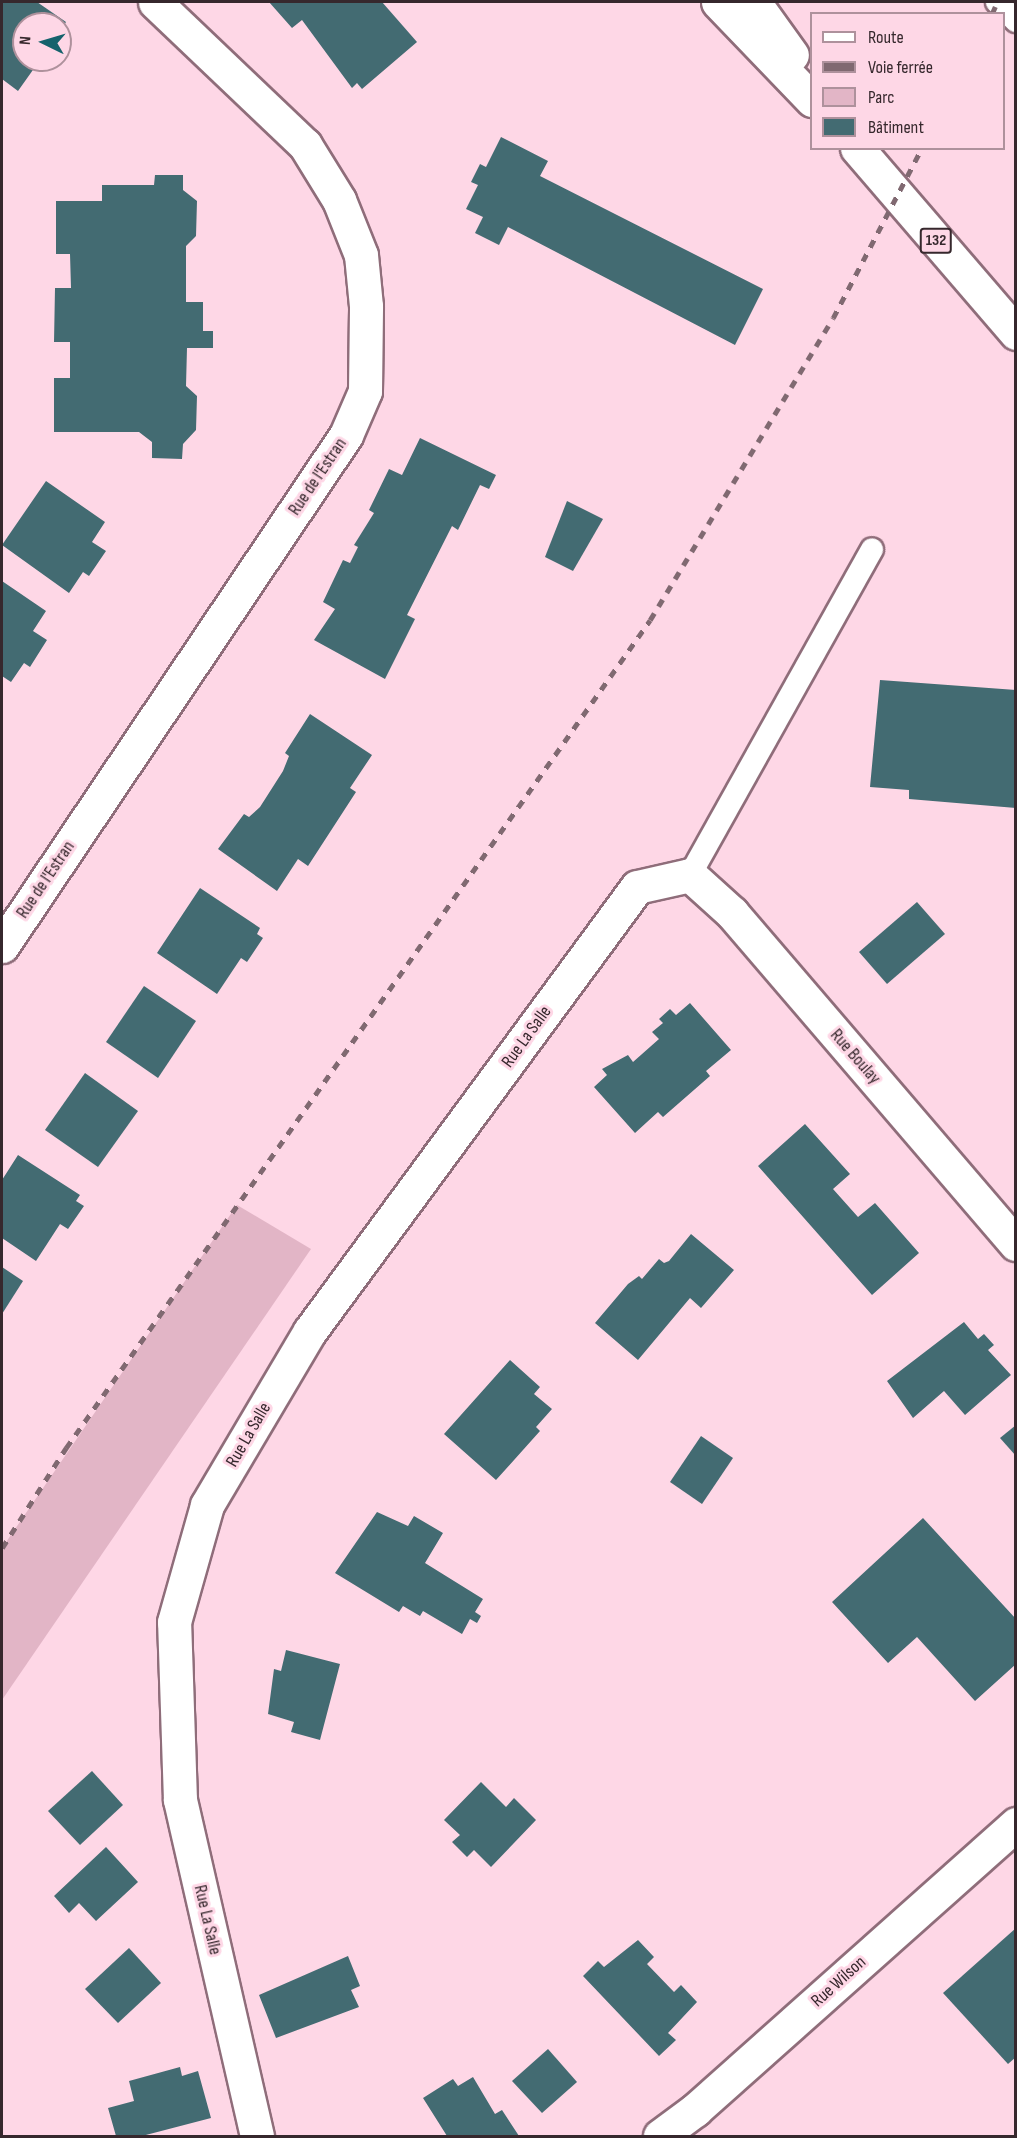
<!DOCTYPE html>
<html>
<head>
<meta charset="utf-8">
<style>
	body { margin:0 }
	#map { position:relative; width:1017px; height:2138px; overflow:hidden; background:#fed7e6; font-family:"Sofia Sans Condensed",sans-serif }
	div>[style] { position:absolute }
	.green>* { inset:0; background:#e2b5c6 }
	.building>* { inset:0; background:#436b72 }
	.roads { filter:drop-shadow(2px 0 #8f6d7a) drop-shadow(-2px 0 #8f6d7a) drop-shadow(0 2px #8f6d7a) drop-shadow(0 -2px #8f6d7a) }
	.lane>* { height:22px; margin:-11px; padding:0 11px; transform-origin:11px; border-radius:11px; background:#fff }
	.street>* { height:33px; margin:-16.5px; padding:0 16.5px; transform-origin:16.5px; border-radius:16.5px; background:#fff }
	.primary>* { height:33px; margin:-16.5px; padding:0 16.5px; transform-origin:16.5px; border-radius:16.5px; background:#fff }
	.rail>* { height:4.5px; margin-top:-2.25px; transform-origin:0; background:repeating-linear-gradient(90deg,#806971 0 8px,transparent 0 16px) }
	span { translate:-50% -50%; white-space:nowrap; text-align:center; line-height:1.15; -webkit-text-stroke:6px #fed7e6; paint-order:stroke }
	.shield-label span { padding:2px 4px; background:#fed7e6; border:2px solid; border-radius:4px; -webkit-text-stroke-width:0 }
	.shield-label { font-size:16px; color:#36282d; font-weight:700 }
	.street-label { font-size:18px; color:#36282d }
	.frame { position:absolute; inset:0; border:3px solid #36282d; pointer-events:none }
	.legend { position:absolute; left:810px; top:12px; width:195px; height:138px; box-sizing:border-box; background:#fed7e6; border:2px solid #ae919c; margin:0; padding:8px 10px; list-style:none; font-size:18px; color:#36282d }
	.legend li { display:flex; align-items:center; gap:12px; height:30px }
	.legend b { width:30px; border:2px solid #ae919c }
	.north { position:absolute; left:12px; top:12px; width:60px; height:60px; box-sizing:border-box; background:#fed7e6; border:2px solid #ae919c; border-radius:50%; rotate:275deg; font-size:16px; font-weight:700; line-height:24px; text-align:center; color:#36282d }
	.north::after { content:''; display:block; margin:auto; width:21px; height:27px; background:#15626c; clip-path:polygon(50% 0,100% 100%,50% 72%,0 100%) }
</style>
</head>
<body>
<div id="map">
	<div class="green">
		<div style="clip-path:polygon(237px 1205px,311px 1249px,2px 1700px,2px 1548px)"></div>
	</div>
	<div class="building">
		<div style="clip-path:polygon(2px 2px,37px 2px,66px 22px,60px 31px,60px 24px,24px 24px,24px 60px,40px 60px,18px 91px,2px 79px)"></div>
		<div style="clip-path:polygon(269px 2px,382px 2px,417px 42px,362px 89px,357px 83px,352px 88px,302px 20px,292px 28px)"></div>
		<div style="clip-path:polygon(501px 137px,548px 161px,540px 176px,763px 289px,735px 345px,508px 227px,499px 245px,475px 233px,483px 217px,466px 209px,478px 185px,471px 182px,480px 164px,486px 167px)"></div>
		<div style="clip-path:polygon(155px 175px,183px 175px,183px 190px,197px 201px,196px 236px,186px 246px,186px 302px,203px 302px,203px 331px,213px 331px,213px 348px,187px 348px,186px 386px,197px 396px,196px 430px,183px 444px,182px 459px,152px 458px,152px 442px,139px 432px,54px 432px,54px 378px,70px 378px,70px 342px,54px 342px,55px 288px,71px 288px,70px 254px,56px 254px,56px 201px,102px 201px,102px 185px,154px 185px)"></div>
		<div style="clip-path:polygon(420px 438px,496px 475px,489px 489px,480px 485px,458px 530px,452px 526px,407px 615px,415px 619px,385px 679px,314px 640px,335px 609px,323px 602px,343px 560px,350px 563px,358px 547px,354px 545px,374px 513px,369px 510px,389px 469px,402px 475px)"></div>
		<div style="clip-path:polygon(46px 481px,105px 522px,92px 542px,106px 551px,89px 576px,83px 572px,69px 593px,2px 545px)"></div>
		<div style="clip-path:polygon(567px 501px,603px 519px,573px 571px,545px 557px)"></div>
		<div style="clip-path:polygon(2px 581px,46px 611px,33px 631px,47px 640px,30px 667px,24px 663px,11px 682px,2px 676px)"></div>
		<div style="clip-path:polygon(880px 680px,1016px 690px,1016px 808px,909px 799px,909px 790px,870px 787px)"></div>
		<div style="clip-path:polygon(310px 714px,372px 755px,350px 788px,356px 792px,308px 866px,298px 859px,277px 891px,218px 849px,244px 814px,249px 817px,260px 807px,283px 771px,289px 756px,285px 753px)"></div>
		<div style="clip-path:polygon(200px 888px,260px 928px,257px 934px,263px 938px,247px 962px,241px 958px,217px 994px,157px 953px)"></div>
		<div style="clip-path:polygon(917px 902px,945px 934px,887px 984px,859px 952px)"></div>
		<div style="clip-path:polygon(144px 986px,196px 1021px,158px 1078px,106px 1042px)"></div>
		<div style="clip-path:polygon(690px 1003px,731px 1050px,706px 1071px,710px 1076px,663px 1117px,658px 1112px,635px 1133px,594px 1087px,607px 1075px,602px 1069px,628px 1055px,633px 1062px,659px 1039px,652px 1032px,663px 1023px,659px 1019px,670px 1009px,676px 1015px)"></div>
		<div style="clip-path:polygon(85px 1073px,138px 1111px,98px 1167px,45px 1130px)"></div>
		<div style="clip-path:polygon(805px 1124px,850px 1174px,833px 1189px,858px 1217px,875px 1203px,919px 1253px,872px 1295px,758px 1166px)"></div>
		<div style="clip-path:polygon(18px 1155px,80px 1195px,76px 1201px,84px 1206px,68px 1229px,60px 1224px,36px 1261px,2px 1238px,2px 1180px)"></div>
		<div style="clip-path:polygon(691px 1234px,734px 1270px,701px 1308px,690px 1298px,638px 1360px,595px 1323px,628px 1284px,639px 1276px,642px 1279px,659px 1259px,664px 1263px,669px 1261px)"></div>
		<div style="clip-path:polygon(2px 1267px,23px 1281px,2px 1314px)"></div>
		<div style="clip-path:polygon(964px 1322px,978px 1339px,984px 1334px,994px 1345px,988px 1350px,1011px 1375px,965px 1415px,944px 1391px,913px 1418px,887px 1381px)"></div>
		<div style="clip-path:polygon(510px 1360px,540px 1387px,534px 1394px,552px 1409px,536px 1427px,540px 1431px,496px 1480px,444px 1434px)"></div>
		<div style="clip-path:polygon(1016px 1425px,1016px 1456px,1000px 1438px)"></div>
		<div style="clip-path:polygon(701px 1436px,733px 1458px,702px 1504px,670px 1482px)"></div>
		<div style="clip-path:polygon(377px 1512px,408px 1526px,414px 1516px,443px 1533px,425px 1563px,483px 1599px,475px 1612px,481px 1616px,477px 1623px,470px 1619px,462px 1634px,423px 1611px,420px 1616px,403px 1606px,399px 1612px,335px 1573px)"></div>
		<div style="clip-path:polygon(923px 1518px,1016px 1619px,1016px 1664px,975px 1701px,917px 1637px,888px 1663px,832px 1602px)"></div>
		<div style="clip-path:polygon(286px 1650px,340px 1664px,320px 1740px,291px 1732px,294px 1722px,268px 1714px,274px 1669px,281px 1671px)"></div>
		<div style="clip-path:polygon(92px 1771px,123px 1805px,80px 1845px,48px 1811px)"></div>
		<div style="clip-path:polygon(481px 1782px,506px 1807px,514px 1798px,536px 1820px,491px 1867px,474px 1850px,467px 1857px,452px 1842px,460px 1835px,444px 1820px)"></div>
		<div style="clip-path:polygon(106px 1847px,138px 1882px,96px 1921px,79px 1903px,69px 1913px,54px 1896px)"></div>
		<div style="clip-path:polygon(1016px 1928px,1016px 2057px,1008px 2064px,943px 1993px)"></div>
		<div style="clip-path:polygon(638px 1940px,654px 1957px,647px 1964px,674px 1992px,681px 1985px,697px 2002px,668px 2033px,676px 2040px,659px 2056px,583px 1976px,598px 1961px,604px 1967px)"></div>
		<div style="clip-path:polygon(129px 1948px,161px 1983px,118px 2023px,85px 1989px)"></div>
		<div style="clip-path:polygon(348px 1956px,360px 1986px,351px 1990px,359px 2007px,276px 2038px,259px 1995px)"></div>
		<div style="clip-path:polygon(548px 2049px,577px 2082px,542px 2113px,512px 2081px)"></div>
		<div style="clip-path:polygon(180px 2067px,182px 2076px,198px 2071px,211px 2118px,142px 2136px,116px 2136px,108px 2108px,134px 2101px,129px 2081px)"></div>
		<div style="clip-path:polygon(473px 2077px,495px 2114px,502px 2110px,519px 2136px,447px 2136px,423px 2098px,453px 2079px,458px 2086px)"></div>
	</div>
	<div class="roads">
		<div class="lane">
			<div style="left:997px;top:2px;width:27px;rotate:45deg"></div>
			<div style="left:690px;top:875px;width:373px;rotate:-60.8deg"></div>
		</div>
		<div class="street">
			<div style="left:2px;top:946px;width:616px;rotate:-56.05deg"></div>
			<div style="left:346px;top:435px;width:48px;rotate:-66.6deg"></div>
			<div style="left:365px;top:391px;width:85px;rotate:-89.3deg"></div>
			<div style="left:366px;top:306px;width:51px;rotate:-95.6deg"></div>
			<div style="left:361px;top:255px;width:59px;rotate:-111.8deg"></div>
			<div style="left:339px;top:200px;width:65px;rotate:-121.7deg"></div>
			<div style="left:305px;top:145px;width:207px;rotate:-136.4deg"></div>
			<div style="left:257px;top:2136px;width:345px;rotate:-102.9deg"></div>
			<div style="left:180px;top:1800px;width:178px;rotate:-91.9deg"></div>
			<div style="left:174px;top:1622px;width:122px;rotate:-74.2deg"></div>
			<div style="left:207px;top:1505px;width:202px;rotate:-59.4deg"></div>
			<div style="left:310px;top:1331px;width:551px;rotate:-53.63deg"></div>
			<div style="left:637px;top:887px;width:54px;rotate:-12.8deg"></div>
			<div style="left:690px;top:875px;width:57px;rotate:42.1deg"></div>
			<div style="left:732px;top:913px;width:436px;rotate:49.4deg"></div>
			<div style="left:660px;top:2136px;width:44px;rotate:-36.6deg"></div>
			<div style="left:695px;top:2110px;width:430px;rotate:-41.7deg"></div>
		</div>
		<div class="primary">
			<div style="left:718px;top:2px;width:136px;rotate:46.2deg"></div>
			<div style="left:754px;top:2px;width:65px;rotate:54.4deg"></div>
			<div style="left:857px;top:148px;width:244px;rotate:49.3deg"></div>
		</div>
	</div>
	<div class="rail">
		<div style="left:992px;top:14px;width:13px;rotate:-67deg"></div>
		<div style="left:2px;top:1548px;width:119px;rotate:-57.4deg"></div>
		<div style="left:66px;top:1448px;width:1013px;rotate:-54.8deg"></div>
		<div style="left:650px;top:620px;width:353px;rotate:-58.8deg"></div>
		<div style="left:833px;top:318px;width:192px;rotate:-62.4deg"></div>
	</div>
	<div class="shield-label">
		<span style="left:936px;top:241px">132</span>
	</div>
	<div class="street-label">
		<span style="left:318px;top:477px;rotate:-56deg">Rue de l'Estran</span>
		<span style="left:46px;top:880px;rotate:-56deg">Rue de l'Estran</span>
		<span style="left:527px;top:1037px;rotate:-54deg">Rue La Salle</span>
		<span style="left:855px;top:1057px;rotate:49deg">Rue Boulay</span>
		<span style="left:249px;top:1435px;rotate:-60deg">Rue La Salle</span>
		<span style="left:207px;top:1920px;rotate:77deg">Rue La Salle</span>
		<span style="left:839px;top:1982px;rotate:-42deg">Rue Wilson</span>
	</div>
	<div class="frame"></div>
	<ul class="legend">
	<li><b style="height:8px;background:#fff"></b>Route</li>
	<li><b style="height:8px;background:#806971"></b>Voie ferrée</li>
	<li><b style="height:16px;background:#e2b5c6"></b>Parc</li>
	<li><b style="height:16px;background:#436b72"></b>Bâtiment</li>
	</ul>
	<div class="north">N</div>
</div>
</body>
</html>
